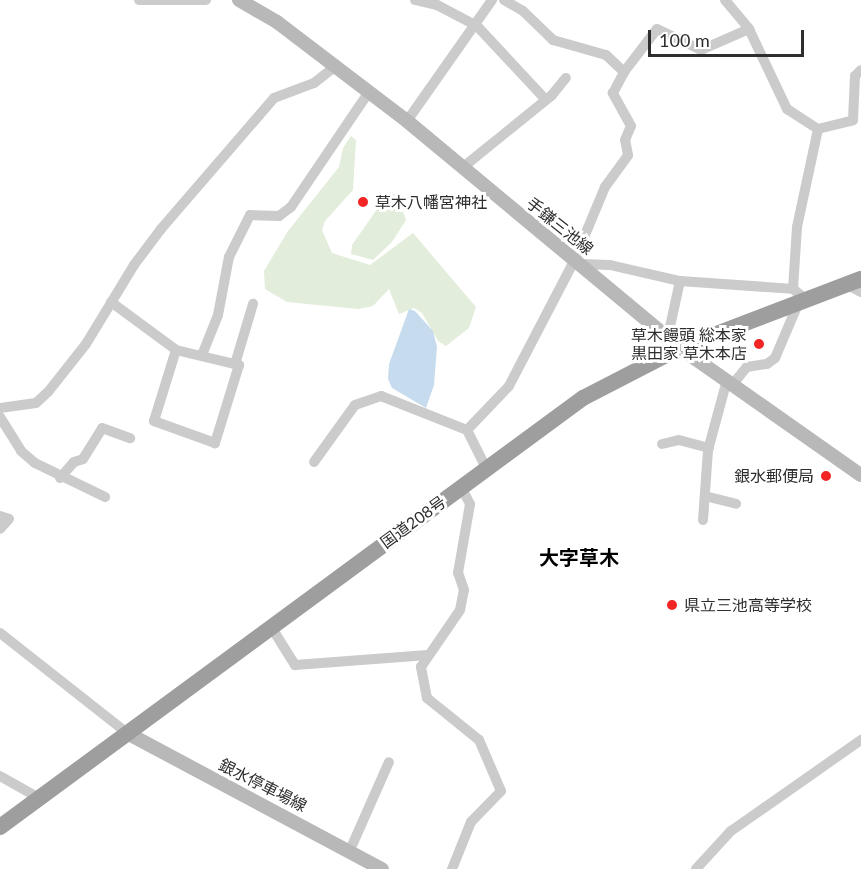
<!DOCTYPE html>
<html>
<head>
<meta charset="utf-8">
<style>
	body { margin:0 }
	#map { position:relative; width:861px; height:869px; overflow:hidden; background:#fff; font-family:Lato,"Noto Sans JP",sans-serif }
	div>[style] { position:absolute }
	.green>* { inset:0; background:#e3eddb }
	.water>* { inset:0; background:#c6dcee }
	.minor>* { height:10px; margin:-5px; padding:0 5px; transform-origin:5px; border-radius:5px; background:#cbcbcb }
	.secondary>* { height:14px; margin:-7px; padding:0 7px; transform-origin:7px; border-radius:7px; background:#b8b8b8 }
	.trunk>* { height:16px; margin:-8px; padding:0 8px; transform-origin:8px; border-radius:8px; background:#9e9e9e }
	.dots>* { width:16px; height:16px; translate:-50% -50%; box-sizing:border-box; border:3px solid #fff; border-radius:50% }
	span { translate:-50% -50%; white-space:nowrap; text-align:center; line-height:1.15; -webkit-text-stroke:6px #fff; paint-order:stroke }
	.poi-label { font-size:16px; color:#2e2e2e }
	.left { translate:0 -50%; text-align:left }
	.right { translate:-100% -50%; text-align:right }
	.street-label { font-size:16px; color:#2e2e2e }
	.quarter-label { font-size:20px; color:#000; font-weight:700 }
	.scale { position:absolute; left:648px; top:30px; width:156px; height:27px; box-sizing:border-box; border:3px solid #2e2e2e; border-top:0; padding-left:8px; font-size:18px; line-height:21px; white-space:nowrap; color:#2e2e2e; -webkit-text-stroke:4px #fff; paint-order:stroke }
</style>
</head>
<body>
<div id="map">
	<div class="green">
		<div style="clip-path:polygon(351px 136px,356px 140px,353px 190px,325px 221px,322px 230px,332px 253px,370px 265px,413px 233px,476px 307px,469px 328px,446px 346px,438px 341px,422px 313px,414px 308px,399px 314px,389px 289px,373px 306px,358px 309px,287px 302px,265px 289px,264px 271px,288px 231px,339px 167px,343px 148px)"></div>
		<div style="clip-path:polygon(389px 192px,398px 196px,406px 220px,392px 242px,373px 260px,351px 254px,352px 245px)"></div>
	</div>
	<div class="water">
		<div style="clip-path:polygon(409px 309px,415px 311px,433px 331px,437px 347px,434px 385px,426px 408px,392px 388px,388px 379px,389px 364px)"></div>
	</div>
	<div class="minor">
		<div style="left:139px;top:0;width:67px"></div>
		<div style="left:415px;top:0;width:23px;rotate:13deg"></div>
		<div style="left:437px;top:5px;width:45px;rotate:27.7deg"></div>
		<div style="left:477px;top:26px;width:101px;rotate:47deg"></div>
		<div style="left:504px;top:0;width:22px;rotate:30deg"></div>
		<div style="left:523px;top:11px;width:42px;rotate:44deg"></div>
		<div style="left:553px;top:40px;width:55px;rotate:15.8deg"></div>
		<div style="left:606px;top:55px;width:25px;rotate:43deg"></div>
		<div style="left:624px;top:72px;width:54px;rotate:-52.5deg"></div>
		<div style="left:657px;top:29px;width:49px;rotate:25.5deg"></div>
		<div style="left:701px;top:50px;width:52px;rotate:-23.6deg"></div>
		<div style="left:725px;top:0;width:38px;rotate:50deg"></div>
		<div style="left:749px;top:29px;width:89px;rotate:64.6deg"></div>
		<div style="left:787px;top:109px;width:37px;rotate:33deg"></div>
		<div style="left:818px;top:129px;width:36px;rotate:-14deg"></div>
		<div style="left:853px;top:120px;width:44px;rotate:-87.4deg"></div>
		<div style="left:855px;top:76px;width:8px;rotate:-45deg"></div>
		<div style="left:407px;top:121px;width:148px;rotate:-54.9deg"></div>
		<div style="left:462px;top:168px;width:116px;rotate:-39deg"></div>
		<div style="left:552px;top:95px;width:22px;rotate:-51deg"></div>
		<div style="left:580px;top:264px;width:30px;rotate:2deg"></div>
		<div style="left:610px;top:265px;width:72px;rotate:12.9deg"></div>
		<div style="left:846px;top:284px;width:17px;rotate:28deg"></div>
		<div style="left:793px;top:289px;width:62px;rotate:-86.3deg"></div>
		<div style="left:797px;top:227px;width:100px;rotate:-77.9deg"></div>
		<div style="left:111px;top:302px;width:81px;rotate:36.4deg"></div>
		<div style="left:668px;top:336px;width:56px;rotate:-77.7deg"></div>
		<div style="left:680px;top:281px;width:113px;rotate:4deg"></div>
		<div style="left:793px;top:289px;width:19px;rotate:39deg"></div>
		<div style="left:176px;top:350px;width:65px;rotate:13.4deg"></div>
		<div style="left:239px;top:365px;width:82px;rotate:107.1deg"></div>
		<div style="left:215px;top:443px;width:65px;rotate:-160.2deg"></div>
		<div style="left:154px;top:421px;width:74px;rotate:-72.8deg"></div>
		<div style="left:202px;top:355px;width:43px;rotate:-68.2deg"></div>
		<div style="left:218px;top:315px;width:59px;rotate:-79.3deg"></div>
		<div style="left:229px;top:257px;width:47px;rotate:-63.4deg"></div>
		<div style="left:250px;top:215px;width:29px;rotate:2deg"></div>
		<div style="left:279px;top:216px;width:15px;rotate:-37deg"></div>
		<div style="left:291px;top:207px;width:139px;rotate:-55.9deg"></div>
		<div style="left:235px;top:364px;width:63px;rotate:-73.3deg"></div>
		<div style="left:733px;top:384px;width:22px;rotate:-51deg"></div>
		<div style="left:747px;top:367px;width:20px;rotate:-9deg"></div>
		<div style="left:767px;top:364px;width:10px;rotate:-37deg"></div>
		<div style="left:775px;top:358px;width:59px;rotate:-66.9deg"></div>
		<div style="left:0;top:408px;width:36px;rotate:-8deg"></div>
		<div style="left:36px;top:403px;width:16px;rotate:-43deg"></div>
		<div style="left:48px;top:392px;width:61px;rotate:-51.6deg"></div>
		<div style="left:86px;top:344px;width:92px;rotate:-58.7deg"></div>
		<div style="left:134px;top:265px;width:45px;rotate:-53.1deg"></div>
		<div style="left:161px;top:229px;width:173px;rotate:-49.2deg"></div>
		<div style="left:274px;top:98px;width:43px;rotate:-20.6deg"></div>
		<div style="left:314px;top:83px;width:28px;rotate:-38deg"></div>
		<div style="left:0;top:417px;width:40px;rotate:58deg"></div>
		<div style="left:21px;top:451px;width:18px;rotate:41deg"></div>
		<div style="left:35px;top:463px;width:78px;rotate:25.9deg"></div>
		<div style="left:467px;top:430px;width:42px;rotate:63.4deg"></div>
		<div style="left:662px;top:444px;width:17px;rotate:-13deg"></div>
		<div style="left:679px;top:440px;width:31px;rotate:15deg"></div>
		<div style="left:314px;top:462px;width:70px;rotate:-54.3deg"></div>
		<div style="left:355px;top:405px;width:28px;rotate:-19deg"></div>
		<div style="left:381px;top:396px;width:92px;rotate:21.6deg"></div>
		<div style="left:467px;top:430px;width:61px;rotate:-46.3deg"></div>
		<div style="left:509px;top:386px;width:143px;rotate:-62.5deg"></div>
		<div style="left:575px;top:259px;width:78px;rotate:-67.4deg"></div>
		<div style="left:605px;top:187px;width:39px;rotate:-54deg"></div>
		<div style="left:628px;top:155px;width:15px;rotate:-101deg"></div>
		<div style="left:625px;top:140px;width:15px;rotate:-67deg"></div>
		<div style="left:631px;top:126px;width:38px;rotate:-119deg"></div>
		<div style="left:613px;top:93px;width:24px;rotate:-62deg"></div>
		<div style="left:60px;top:478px;width:21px;rotate:-49deg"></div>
		<div style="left:74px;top:462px;width:9px;rotate:-18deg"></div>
		<div style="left:83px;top:459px;width:36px;rotate:-58deg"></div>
		<div style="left:102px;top:428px;width:30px;rotate:20deg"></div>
		<div style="left:705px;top:496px;width:32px;rotate:14deg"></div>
		<div style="left:0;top:516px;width:9px;rotate:18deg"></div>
		<div style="left:9px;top:519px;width:13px;rotate:132deg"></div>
		<div style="left:703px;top:520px;width:70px;rotate:-85.9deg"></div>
		<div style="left:708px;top:450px;width:73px;rotate:-74.8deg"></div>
		<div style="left:268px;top:629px;width:8px;rotate:30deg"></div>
		<div style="left:275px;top:633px;width:38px;rotate:58deg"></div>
		<div style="left:295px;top:665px;width:133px;rotate:-4.3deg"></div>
		<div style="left:0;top:633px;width:162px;rotate:38.2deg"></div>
		<div style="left:0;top:776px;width:45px;rotate:29.4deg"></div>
		<div style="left:350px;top:850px;width:96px;rotate:-66.1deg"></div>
		<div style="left:452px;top:869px;width:51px;rotate:-68deg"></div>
		<div style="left:471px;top:822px;width:43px;rotate:-45.9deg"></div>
		<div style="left:501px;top:791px;width:56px;rotate:-113.3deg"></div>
		<div style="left:479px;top:740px;width:67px;rotate:-141.1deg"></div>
		<div style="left:427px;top:698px;width:32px;rotate:-101deg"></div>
		<div style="left:421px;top:667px;width:69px;rotate:-55.6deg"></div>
		<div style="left:460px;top:610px;width:20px;rotate:-79deg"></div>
		<div style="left:464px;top:590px;width:18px;rotate:-109deg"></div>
		<div style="left:458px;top:573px;width:70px;rotate:-80.1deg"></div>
		<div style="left:470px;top:504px;width:19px;rotate:-118deg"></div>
		<div style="left:696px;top:869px;width:52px;rotate:-47.4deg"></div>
		<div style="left:731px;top:831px;width:159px;rotate:-35deg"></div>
	</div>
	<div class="secondary">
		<div style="left:239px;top:0;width:44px;rotate:30.1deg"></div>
		<div style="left:277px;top:22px;width:163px;rotate:37.3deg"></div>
		<div style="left:407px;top:121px;width:355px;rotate:39.7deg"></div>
		<div style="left:680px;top:348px;width:221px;rotate:35.1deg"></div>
		<div style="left:127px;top:733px;width:289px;rotate:28.1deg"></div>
	</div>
	<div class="trunk">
		<div style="left:0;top:827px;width:724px;rotate:-36.35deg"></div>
		<div style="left:583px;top:398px;width:109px;rotate:-27.3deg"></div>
		<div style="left:680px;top:348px;width:194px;rotate:-20.9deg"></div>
	</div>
	<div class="dots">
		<div style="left:363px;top:202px;background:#f22424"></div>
		<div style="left:759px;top:344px;background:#f22424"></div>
		<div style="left:826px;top:476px;background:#f22424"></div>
		<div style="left:672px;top:605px;background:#f22424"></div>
	</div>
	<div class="poi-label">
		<span class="left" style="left:375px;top:202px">草木八幡宮神社</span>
		<span class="right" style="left:747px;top:344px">草木饅頭 総本家<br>黒田家 草木本店</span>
		<span class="right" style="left:814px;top:476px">銀水郵便局</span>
		<span class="left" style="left:684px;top:605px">県立三池高等学校</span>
	</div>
	<div class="street-label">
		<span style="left:560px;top:226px;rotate:39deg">手鎌三池線</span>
		<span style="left:413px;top:522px;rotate:-36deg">国道208号</span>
		<span style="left:263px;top:785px;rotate:27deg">銀水停車場線</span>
	</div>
	<div class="quarter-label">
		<span style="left:579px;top:557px">大字草木</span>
	</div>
	<div class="scale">100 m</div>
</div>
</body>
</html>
